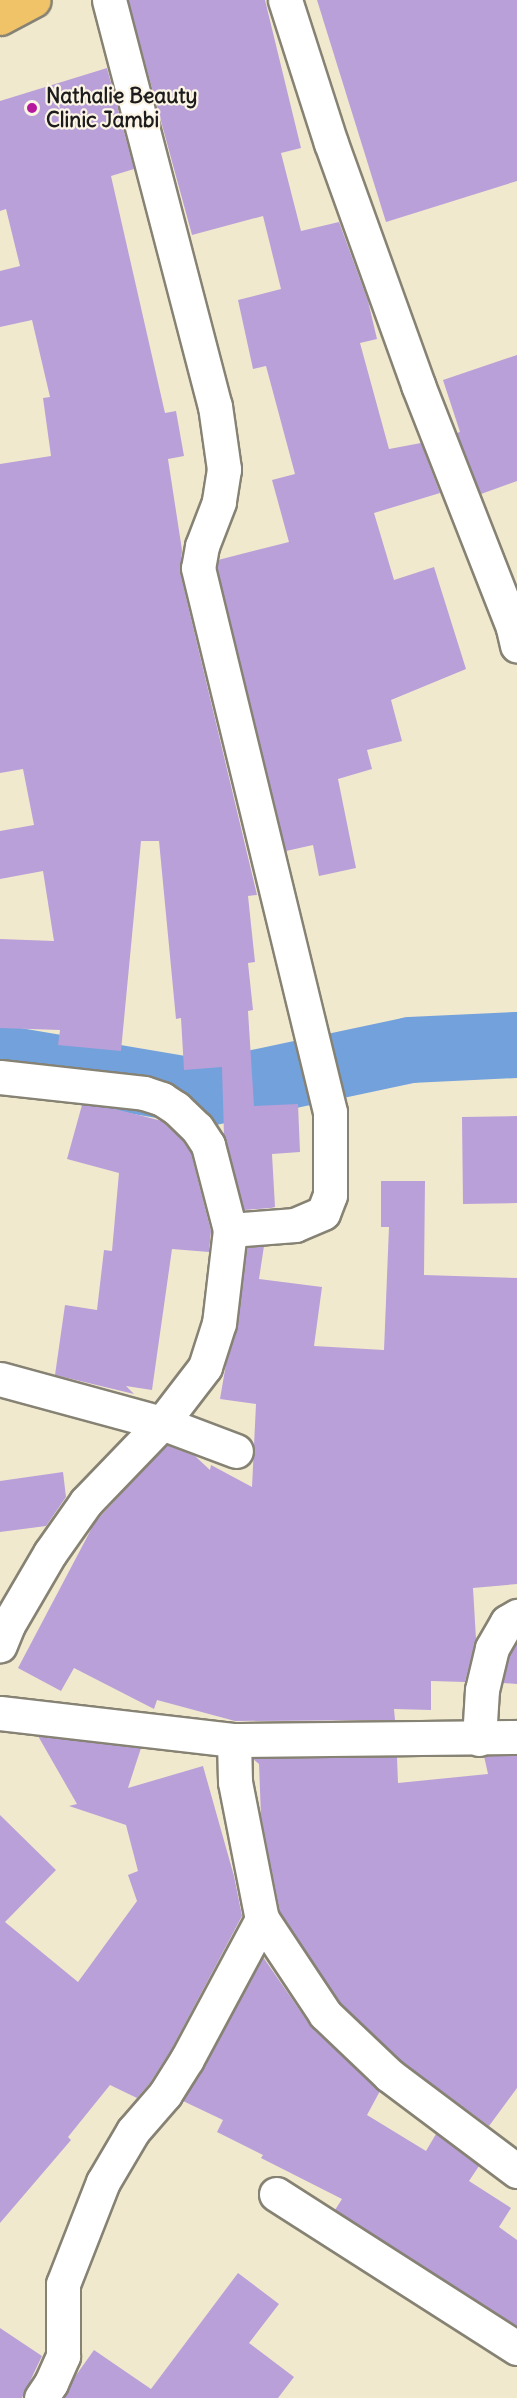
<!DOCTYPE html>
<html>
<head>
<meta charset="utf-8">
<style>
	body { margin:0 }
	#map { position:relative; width:517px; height:2398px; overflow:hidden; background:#f1e9cd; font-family:Delius,sans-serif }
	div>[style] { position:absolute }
	.river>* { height:66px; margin:-33px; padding:0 33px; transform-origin:33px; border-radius:33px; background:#73a1dc }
	.building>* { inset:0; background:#b9a0d9 }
	.roads { filter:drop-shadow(2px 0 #868274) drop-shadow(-2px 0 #868274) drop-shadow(0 2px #868274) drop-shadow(0 -2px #868274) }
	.minor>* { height:33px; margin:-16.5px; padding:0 16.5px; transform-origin:16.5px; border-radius:16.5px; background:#fff }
	.highway>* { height:33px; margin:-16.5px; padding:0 16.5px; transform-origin:16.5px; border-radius:16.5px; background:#f1c369 }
	.dots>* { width:16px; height:16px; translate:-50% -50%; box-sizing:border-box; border:3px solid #fcf5e5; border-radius:50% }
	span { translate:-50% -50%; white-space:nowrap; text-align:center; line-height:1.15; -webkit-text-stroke:4.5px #fcf5e5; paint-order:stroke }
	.poi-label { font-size:21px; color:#1c1c1c; font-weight:700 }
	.left { translate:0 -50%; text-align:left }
</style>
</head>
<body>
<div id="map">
	<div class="river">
		<div style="left:0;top:1058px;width:211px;rotate:9.6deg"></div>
		<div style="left:208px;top:1093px;width:207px;rotate:-12deg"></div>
		<div style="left:410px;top:1050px;width:107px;rotate:-2.7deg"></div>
	</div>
	<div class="building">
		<div style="clip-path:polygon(128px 0,265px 0,301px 148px,281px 153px,301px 231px,339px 222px,368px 301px,377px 339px,360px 343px,389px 449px,421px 443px,440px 493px,374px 513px,394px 580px,434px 567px,466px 669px,391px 700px,402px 741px,367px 750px,372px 769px,338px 779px,356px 868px,319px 876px,313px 845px,286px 851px,217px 567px,218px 560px,289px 542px,272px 480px,295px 474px,266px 366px,253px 369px,238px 300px,281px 289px,263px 216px,192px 235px)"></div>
		<div style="clip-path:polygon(317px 0,517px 0,517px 181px,386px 222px)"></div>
		<div style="clip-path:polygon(107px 68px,134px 169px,111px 176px,165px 413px,176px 411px,184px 456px,168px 459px,182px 550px,180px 572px,257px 895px,248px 896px,255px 962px,248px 963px,253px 1010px,248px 1011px,254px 1106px,298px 1104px,300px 1152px,272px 1154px,275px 1207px,271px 1208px,244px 1210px,224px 1136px,222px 1067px,184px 1070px,181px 1018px,176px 1019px,159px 841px,141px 841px,121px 1051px,58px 1045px,60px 1030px,0 1028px,0 939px,54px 941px,43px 871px,0 879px,0 831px,34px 825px,23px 769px,0 773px,0 464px,51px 456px,43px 398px,50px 397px,32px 320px,0 327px,0 271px,20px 266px,6px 209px,0 211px,0 101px)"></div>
		<div style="clip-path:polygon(517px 355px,517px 481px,481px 494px,457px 433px,460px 432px,443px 380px)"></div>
		<div style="clip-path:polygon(82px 1105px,115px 1109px,162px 1121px,182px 1140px,191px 1153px,211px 1231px,209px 1252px,172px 1249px,152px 1390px,126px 1386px,134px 1394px,55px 1375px,65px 1305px,97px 1310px,104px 1250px,112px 1251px,119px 1173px,67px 1159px)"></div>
		<div style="clip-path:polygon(517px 1116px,517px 1203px,463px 1204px,462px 1117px)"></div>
		<div style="clip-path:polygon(381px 1181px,425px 1181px,424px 1275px,517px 1278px,517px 1584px,473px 1588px,476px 1639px,465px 1682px,431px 1681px,431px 1710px,394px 1709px,395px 1720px,235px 1721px,157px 1700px,154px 1709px,74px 1668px,61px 1691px,18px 1668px,95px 1522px,167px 1445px,195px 1456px,210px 1470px,211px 1465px,252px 1487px,256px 1404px,220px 1399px,226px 1364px,238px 1325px,247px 1248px,264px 1246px,259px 1279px,322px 1287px,314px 1346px,384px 1350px,389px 1227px,381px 1227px)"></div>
		<div style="clip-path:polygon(63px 1472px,66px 1497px,46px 1526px,0 1532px,0 1481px)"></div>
		<div style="clip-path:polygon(517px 1642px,517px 1684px,503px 1683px,510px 1655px)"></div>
		<div style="clip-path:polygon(38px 1736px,141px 1748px,128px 1788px,203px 1766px,234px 1876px,242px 1916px,171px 2050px,150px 2083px,137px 2098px,110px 2085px,68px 2137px,71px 2140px,0 2223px,0 1815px,56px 1870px,5px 1922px,78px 1982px,137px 1901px,128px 1875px,138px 1871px,126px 1825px,69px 1806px,77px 1804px)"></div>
		<div style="clip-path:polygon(484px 1756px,517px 1756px,517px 2088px,489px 2126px,401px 2061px,339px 2002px,280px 1912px,261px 1816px,259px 1764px,253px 1759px,397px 1757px,398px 1783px,488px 1774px)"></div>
		<div style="clip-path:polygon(263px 1957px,312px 2028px,380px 2091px,367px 2115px,426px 2151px,436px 2134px,479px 2166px,469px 2181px,511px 2208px,499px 2227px,517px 2240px,517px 2326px,335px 2210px,342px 2199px,261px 2158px,263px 2155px,217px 2132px,223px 2120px,183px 2101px)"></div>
		<div style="clip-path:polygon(238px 2273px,279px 2304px,249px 2343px,294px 2377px,278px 2398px,64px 2398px,74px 2378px,94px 2350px,151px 2389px)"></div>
		<div style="clip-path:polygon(0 2328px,42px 2356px,22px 2398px,0 2398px)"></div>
	</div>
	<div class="roads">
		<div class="minor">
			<div style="left:109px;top:0;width:420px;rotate:75.4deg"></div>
			<div style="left:215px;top:406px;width:64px;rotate:81.9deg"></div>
			<div style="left:224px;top:469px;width:33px;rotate:99deg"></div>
			<div style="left:219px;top:502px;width:47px;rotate:111.1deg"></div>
			<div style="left:202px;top:546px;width:22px;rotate:100deg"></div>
			<div style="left:198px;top:568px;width:560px;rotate:76.36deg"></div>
			<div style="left:330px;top:1112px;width:83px;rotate:90deg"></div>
			<div style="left:330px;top:1195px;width:19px;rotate:111deg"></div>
			<div style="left:323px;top:1213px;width:30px;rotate:157deg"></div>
			<div style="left:295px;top:1225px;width:65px;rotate:175.6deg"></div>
			<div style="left:285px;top:0;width:150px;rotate:72.2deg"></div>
			<div style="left:331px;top:143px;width:257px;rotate:70.2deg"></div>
			<div style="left:418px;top:385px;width:261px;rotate:68.6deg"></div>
			<div style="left:513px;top:628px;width:18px;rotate:77deg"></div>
			<div style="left:0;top:1077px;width:145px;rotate:6.3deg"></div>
			<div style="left:144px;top:1093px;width:19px;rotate:18deg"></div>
			<div style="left:162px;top:1099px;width:17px;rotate:33deg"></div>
			<div style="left:176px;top:1108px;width:29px;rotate:44deg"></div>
			<div style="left:197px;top:1128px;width:20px;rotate:57deg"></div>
			<div style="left:208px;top:1145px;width:88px;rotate:75.5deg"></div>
			<div style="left:230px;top:1230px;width:94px;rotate:96.7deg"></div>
			<div style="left:219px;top:1323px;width:46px;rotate:107.7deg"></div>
			<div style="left:205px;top:1367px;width:71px;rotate:127.5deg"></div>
			<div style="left:162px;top:1423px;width:110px;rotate:133.9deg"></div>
			<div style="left:86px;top:1502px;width:62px;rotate:125.2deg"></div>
			<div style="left:50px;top:1553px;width:83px;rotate:120.3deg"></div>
			<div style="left:8px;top:1625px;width:22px;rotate:112deg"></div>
			<div style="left:0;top:1379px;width:168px;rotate:15.2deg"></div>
			<div style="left:162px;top:1423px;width:79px;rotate:20.7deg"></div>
			<div style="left:0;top:1713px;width:236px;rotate:6.6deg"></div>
			<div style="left:234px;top:1740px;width:42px;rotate:88.6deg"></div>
			<div style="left:235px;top:1782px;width:140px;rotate:78.9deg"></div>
			<div style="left:262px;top:1919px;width:114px;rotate:56.4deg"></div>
			<div style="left:325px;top:2014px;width:88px;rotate:43.6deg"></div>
			<div style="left:389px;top:2075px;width:160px;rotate:36.9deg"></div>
			<div style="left:479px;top:1739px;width:49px;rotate:-86.5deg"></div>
			<div style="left:482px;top:1690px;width:43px;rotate:-76.6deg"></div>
			<div style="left:492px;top:1648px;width:30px;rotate:-60deg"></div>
			<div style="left:507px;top:1622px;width:12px;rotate:-31deg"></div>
			<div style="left:234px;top:1740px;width:283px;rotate:-0.6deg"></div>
			<div style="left:276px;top:2194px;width:286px;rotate:32.6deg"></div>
			<div style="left:41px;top:2398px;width:18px;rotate:-56deg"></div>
			<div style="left:51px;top:2383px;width:30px;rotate:-66deg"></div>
			<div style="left:63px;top:2356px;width:72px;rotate:-90deg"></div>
			<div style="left:63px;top:2284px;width:110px;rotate:-68.6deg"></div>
			<div style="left:103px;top:2182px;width:59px;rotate:-59.5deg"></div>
			<div style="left:133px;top:2131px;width:49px;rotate:-49.1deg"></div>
			<div style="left:165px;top:2094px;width:41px;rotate:-57.8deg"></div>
			<div style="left:187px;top:2059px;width:159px;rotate:-61.8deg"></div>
		</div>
		<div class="highway">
			<div style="left:0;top:18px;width:38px;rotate:-28deg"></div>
		</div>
	</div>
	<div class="dots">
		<div style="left:32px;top:108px;background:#b5179e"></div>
	</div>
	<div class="poi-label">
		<span class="left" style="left:46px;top:108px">Nathalie Beauty<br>Clinic Jambi</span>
	</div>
</div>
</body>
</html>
